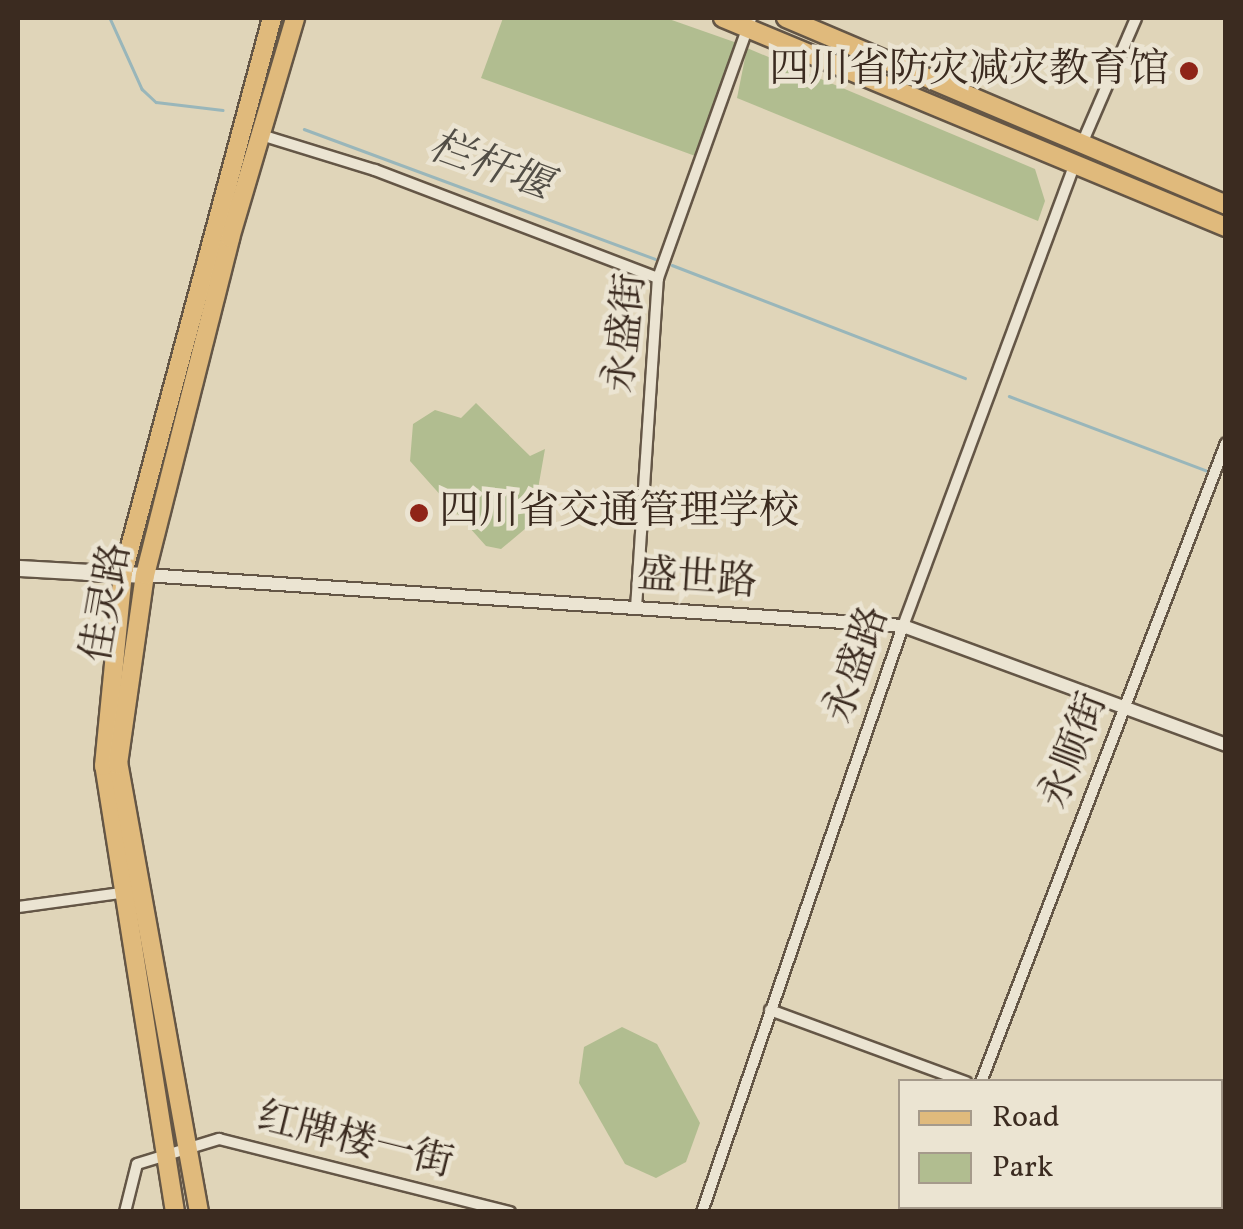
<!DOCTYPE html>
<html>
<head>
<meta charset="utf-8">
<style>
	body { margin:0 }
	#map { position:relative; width:1243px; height:1229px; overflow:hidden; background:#e0d5b9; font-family:Vollkorn,"Noto Serif SC",serif }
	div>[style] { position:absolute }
	.green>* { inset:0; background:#b1bd90 }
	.stream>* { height:2.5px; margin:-1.25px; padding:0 1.25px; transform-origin:1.25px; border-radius:1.25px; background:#99b6ba }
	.roads { filter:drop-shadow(2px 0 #645646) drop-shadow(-2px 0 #645646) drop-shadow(0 2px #645646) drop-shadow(0 -2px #645646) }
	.minor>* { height:10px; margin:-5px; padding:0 5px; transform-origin:5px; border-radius:5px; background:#ebe4d2 }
	.tertiary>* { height:12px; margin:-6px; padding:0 6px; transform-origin:6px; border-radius:6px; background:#ebe4d2 }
	.secondary>* { height:15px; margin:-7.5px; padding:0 7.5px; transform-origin:7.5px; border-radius:7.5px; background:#ebe4d2 }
	.primary>* { height:18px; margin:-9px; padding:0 9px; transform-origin:9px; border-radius:9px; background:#e0ba7c }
	.dots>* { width:28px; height:28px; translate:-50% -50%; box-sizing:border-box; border:5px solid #ebe4d2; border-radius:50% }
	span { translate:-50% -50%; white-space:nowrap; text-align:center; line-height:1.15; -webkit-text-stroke:9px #ebe4d2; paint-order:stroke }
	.poi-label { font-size:40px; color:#3b2b20 }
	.right { translate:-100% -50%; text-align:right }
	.left { translate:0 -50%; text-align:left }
	.street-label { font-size:40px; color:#3b2b20 }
	.water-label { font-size:42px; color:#524e46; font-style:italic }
	.frame { position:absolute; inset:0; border:20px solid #3b2b20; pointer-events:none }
	.legend { position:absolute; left:898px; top:1079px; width:325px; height:130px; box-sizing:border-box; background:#ebe4d2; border:2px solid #a59a8b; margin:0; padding:12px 18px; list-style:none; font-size:30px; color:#3b2b20 }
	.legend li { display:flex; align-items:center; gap:20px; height:50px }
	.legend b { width:50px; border:2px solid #a59a8b }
</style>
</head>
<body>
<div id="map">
	<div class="green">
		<div style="clip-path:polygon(503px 18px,666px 18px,740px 44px,698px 157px,481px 78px)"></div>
		<div style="clip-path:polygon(747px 48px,1035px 169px,1045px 201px,1038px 221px,737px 98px)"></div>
		<div style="clip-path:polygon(476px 403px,530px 456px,545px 449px,532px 523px,501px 549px,486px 546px,410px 461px,413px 424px,435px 410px,461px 418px)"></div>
		<div style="clip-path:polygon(622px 1027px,657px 1044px,700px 1123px,686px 1162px,656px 1178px,625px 1164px,579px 1083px,584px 1047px)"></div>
	</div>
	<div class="stream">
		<div style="left:110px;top:18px;width:78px;rotate:65.7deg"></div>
		<div style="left:142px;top:89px;width:19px;rotate:43deg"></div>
		<div style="left:156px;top:102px;width:67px;rotate:6.8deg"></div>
		<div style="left:304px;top:129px;width:374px;rotate:20.3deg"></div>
		<div style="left:672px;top:265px;width:314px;rotate:21.1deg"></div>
		<div style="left:1009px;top:396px;width:213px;rotate:20.7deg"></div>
	</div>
	<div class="roads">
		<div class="minor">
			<div style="left:261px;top:135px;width:119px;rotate:17.1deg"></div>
			<div style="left:375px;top:170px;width:303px;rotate:20.9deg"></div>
			<div style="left:1081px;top:146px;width:139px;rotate:-66.7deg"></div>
			<div style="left:636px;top:608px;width:331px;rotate:-86.2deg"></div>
			<div style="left:658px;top:278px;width:276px;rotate:-70.3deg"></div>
			<div style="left:18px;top:907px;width:103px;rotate:-7.8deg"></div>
			<div style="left:770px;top:1010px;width:209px;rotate:20.2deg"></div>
			<div style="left:981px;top:1082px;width:684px;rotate:-69.02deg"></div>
			<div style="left:125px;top:1212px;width:49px;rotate:-76deg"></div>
			<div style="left:137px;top:1164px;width:86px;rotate:-17deg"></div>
			<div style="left:219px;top:1139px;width:300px;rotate:14.1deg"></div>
			<div style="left:702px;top:1212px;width:620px;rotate:-71.07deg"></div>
			<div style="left:903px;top:626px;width:495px;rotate:-69.6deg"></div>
			<div style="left:931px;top:1212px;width:6px;rotate:-72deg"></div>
		</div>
		<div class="tertiary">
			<div style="left:145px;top:575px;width:760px;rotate:3.85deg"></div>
			<div style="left:903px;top:626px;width:344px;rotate:20.2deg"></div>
		</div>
		<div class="secondary">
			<div style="left:18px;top:568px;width:127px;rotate:3.2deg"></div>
			<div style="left:1220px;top:1171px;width:15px;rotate:-67deg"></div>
			<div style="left:1220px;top:1206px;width:14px;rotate:-65deg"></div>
			<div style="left:1206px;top:1212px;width:6px;rotate:-72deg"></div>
		</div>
		<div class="primary">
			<div style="left:723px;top:18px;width:545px;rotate:22.56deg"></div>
			<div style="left:786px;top:18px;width:478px;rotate:23deg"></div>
			<div style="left:175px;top:1212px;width:452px;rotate:-99deg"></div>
			<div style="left:104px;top:766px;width:194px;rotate:-84.4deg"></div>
			<div style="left:123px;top:573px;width:575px;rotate:-74.97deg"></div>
			<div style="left:199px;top:1212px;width:455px;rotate:-100.2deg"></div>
			<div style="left:118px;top:764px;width:191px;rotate:-81.9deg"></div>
			<div style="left:145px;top:575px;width:348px;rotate:-75.8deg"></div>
			<div style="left:230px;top:238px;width:229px;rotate:-73.5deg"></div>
		</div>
	</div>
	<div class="dots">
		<div style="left:1189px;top:71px;background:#8f2418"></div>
		<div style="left:419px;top:513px;background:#8f2418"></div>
	</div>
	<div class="poi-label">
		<span class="right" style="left:1169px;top:71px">四川省防灾减灾教育馆</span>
		<span class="left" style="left:439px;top:513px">四川省交通管理学校</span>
	</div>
	<div class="street-label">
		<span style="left:627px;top:333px;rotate:-84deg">永盛街</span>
		<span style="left:697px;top:580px;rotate:4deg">盛世路</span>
		<span style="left:108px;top:603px;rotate:-80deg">佳灵路</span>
		<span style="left:858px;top:665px;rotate:-71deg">永盛路</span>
		<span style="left:1075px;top:751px;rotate:-69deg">永顺街</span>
		<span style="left:355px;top:1142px;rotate:14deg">红牌楼一街</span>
	</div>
	<div class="water-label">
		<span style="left:489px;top:168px;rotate:20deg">栏杆堰</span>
	</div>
	<div class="frame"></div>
	<ul class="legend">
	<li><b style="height:12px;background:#e0ba7c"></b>Road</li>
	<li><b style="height:28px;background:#b1bd90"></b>Park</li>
	</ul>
</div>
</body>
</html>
